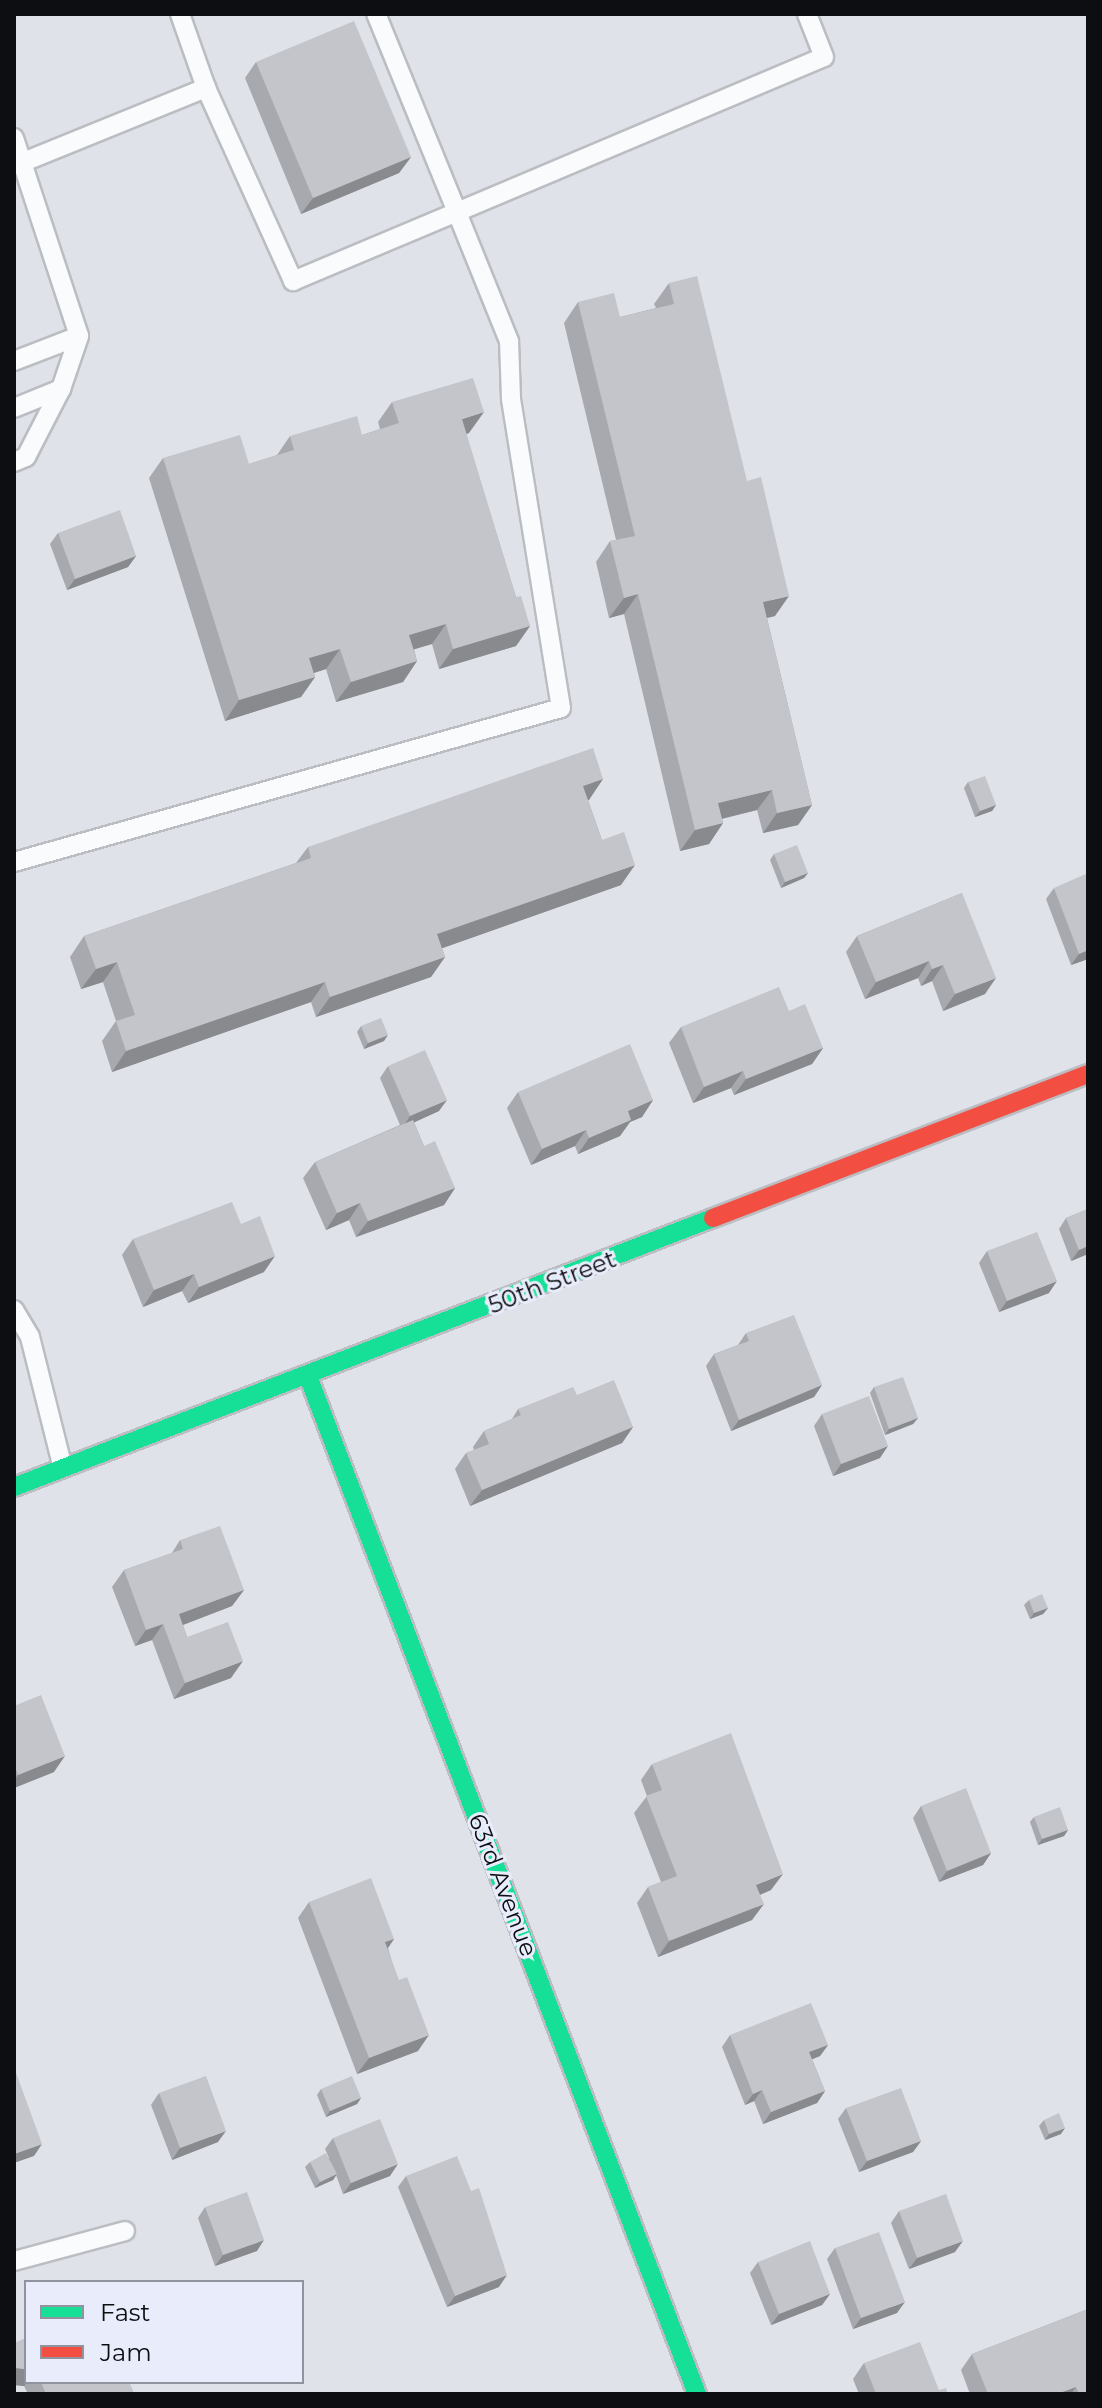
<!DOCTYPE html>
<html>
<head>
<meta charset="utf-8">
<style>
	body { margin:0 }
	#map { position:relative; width:1102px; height:2408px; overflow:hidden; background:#e0e2ea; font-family:Montserrat,sans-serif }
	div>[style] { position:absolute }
	.roads { filter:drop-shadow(2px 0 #bbbdc2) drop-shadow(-2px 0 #bbbdc2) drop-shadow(0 2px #bbbdc2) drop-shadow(0 -2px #bbbdc2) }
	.lane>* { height:18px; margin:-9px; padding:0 9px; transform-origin:9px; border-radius:9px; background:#fafbfc }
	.fast>* { height:18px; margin:-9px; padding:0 9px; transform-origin:9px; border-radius:9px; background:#16e098 }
	.jam>* { height:18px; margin:-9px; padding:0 9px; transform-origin:9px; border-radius:9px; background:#f24e42 }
	.wall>* { inset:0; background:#a8a9af }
	.shaded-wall>* { inset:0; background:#888a8e }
	.building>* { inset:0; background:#c3c5cb }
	span { translate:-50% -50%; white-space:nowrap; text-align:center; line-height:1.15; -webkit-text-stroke:6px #e9edfb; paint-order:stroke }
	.street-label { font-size:24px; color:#0d0e12 }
	.frame { position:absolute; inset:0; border:16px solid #0d0e12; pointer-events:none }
	.legend { position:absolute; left:24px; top:2280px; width:280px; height:104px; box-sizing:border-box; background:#e9edfb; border:2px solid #91949e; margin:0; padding:10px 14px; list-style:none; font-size:24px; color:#0d0e12 }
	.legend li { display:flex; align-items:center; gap:16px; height:40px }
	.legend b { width:40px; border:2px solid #91949e }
</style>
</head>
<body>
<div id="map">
	<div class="roads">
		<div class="lane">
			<div style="left:180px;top:14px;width:78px;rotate:70.6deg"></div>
			<div style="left:206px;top:88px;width:212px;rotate:65.7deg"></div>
			<div style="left:293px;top:281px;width:178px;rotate:-22.8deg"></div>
			<div style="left:457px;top:212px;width:214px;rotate:-112.2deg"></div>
			<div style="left:14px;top:138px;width:208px;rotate:71.8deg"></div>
			<div style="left:79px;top:336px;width:70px;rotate:159deg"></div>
			<div style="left:21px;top:163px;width:200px;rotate:-22.1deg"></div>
			<div style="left:14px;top:408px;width:51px;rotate:-22deg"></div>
			<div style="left:61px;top:389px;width:56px;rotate:-71.2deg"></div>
			<div style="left:14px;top:462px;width:13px;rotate:-23deg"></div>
			<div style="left:26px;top:457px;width:76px;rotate:-62.8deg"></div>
			<div style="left:14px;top:862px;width:568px;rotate:-15.72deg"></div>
			<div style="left:561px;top:708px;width:314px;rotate:-99.2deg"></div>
			<div style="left:511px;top:398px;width:57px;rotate:-92deg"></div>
			<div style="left:509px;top:341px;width:139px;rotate:-112deg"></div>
			<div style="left:457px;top:212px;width:398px;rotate:-22.9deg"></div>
			<div style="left:824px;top:57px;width:46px;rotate:-111.6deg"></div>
			<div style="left:14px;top:1310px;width:31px;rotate:59deg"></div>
			<div style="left:30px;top:1337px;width:135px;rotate:75.9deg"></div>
			<div style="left:14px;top:2261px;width:115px;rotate:-15.1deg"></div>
		</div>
		<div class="fast">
			<div style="left:308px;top:1376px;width:1090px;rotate:69.09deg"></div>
			<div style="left:14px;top:1487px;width:749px;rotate:-21.05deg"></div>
		</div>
		<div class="jam">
			<div style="left:713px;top:1218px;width:402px;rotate:-21deg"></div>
		</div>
	</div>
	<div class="wall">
		<div style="clip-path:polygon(256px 62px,411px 157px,399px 173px,301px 214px,245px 78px)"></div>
		<div style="clip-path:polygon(669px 283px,775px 616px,767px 618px,812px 805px,798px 825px,763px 833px,757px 810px,722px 819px,723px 823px,709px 844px,680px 851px,624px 614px,609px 618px,596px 562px,610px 541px,616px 540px,564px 323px,578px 302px,620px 317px,656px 308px,654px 304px)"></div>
		<div style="clip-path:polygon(392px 402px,469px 433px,466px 434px,516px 597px,530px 626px,516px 646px,439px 669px,432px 644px,414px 649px,417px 661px,403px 682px,336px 702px,326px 669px,314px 673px,315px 677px,301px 697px,225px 721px,149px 478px,163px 458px,249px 464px,277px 455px,290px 436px,362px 435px,380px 429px,378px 422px)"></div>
		<div style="clip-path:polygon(58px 533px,136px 556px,128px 567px,67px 590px,50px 544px)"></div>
		<div style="clip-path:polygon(603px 779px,588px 800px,602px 840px,621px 885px,442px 948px,445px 957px,431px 977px,316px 1017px,311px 1002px,112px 1072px,102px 1041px,116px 1021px,103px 982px,81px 989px,70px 957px,84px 936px,296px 863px,308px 847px)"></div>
		<div style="clip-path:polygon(968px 782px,996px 805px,992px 811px,975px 817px,964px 788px)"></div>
		<div style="clip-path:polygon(774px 854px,808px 873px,804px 878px,781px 888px,770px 860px)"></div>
		<div style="clip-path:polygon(1054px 888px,1088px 959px,1071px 965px,1046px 899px)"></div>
		<div style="clip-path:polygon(962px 893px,985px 994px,943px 1011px,932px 981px,921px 986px,918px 978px,865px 999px,846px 952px,857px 936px)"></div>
		<div style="clip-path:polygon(789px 1011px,823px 1048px,812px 1064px,734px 1095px,731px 1088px,693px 1103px,669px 1043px,681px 1027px)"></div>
		<div style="clip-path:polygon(361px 1026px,384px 1041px,364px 1049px,357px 1032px)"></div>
		<div style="clip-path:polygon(388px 1066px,439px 1111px,414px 1122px,424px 1146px,455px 1188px,444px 1205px,356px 1237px,349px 1220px,326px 1230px,303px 1178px,315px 1162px,400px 1125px,380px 1078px)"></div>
		<div style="clip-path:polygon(518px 1092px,653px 1100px,642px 1117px,630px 1122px,620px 1136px,578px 1154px,575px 1146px,531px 1165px,507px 1108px)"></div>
		<div style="clip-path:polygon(1088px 1209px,1088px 1254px,1071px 1261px,1059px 1229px,1066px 1218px)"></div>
		<div style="clip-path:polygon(241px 1224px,264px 1272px,188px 1303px,182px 1291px,143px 1307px,122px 1255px,133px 1239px)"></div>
		<div style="clip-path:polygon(987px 1251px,1049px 1293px,999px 1312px,979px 1263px)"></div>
		<div style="clip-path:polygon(746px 1333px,822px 1385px,814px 1397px,731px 1431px,706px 1366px,714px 1354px,738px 1345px)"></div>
		<div style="clip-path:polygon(874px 1387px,918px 1418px,913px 1424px,885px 1435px,870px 1393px)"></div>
		<div style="clip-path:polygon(577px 1395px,633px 1427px,622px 1443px,470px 1506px,455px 1469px,466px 1453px,474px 1450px,473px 1447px,484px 1431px,512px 1419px,518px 1409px)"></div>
		<div style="clip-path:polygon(822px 1414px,880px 1458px,833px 1476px,814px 1426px)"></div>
		<div style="clip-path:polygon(180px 1540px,244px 1590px,232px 1606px,183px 1625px,187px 1637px,231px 1678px,174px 1699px,152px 1640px,135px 1646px,112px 1587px,124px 1570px,172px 1553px)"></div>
		<div style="clip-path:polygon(1029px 1600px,1048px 1608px,1043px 1614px,1030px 1619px,1024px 1605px)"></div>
		<div style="clip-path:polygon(14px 1706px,54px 1772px,14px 1788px)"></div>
		<div style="clip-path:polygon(652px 1764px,771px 1890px,760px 1895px,752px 1920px,658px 1957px,637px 1903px,648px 1887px,661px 1882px,634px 1813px,647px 1796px,641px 1780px)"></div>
		<div style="clip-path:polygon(921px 1806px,991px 1853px,983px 1865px,939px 1882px,913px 1818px)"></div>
		<div style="clip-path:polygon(1034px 1817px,1068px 1830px,1064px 1836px,1038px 1845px,1030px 1822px)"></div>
		<div style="clip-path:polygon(309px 1902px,394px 1939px,388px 1948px,418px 2051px,357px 2074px,298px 1918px)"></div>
		<div style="clip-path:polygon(730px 2035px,828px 2045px,820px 2056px,812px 2059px,825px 2091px,817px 2103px,763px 2124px,754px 2101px,745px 2105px,722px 2047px)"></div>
		<div style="clip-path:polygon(321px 2089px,361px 2098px,357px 2104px,326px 2117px,317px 2095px)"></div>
		<div style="clip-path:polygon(159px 2093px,218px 2142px,172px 2160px,151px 2105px)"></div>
		<div style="clip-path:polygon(846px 2108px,921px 2141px,913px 2152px,859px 2172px,838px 2119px)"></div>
		<div style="clip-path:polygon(1044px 2120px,1061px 2134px,1045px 2140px,1039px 2126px)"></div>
		<div style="clip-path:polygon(333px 2138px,390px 2176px,343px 2194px,336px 2175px,333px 2180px,315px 2188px,305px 2167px,310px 2162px,329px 2158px,325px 2149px)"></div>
		<div style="clip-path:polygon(406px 2176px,499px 2287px,447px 2307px,398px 2187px)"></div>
		<div style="clip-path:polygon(205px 2207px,257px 2251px,215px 2266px,198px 2218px)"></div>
		<div style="clip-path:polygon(899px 2211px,955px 2252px,909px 2269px,891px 2223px)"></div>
		<div style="clip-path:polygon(835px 2248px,897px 2313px,853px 2329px,827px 2259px)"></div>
		<div style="clip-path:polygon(758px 2262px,830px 2294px,822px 2305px,771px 2325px,750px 2273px)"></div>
		<div style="clip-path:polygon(1088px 2309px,1088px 2394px,970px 2394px,961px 2370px,972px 2354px)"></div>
		<div style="clip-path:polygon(14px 2343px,26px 2382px,129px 2382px,134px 2394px,28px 2394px,24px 2386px,14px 2385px)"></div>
		<div style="clip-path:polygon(864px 2363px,939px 2390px,948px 2394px,859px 2394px,853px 2379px)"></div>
	</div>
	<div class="shaded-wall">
		<div style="clip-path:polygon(411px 157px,399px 173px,301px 214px,313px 198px)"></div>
		<div style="clip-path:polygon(484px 412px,469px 433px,447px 440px,462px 419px)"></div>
		<div style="clip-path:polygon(136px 556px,128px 567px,67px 590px,75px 579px)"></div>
		<div style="clip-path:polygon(638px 594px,624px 614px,609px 618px,624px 598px)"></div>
		<div style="clip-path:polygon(789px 596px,775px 616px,749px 622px,763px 602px)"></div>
		<div style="clip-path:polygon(446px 624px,432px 644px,395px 655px,409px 635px)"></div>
		<div style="clip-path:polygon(530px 626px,516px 646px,439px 669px,453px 649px)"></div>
		<div style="clip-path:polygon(340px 649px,326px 669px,295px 679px,309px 658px)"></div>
		<div style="clip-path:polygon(417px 661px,403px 682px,336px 702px,351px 682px)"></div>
		<div style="clip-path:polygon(315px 677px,301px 697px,225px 721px,239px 700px)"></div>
		<div style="clip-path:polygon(603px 779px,589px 800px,569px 806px,583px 786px)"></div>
		<div style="clip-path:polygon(772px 790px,757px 810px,704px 823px,718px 803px)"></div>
		<div style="clip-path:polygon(812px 805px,798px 825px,763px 833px,777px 813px)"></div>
		<div style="clip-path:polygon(996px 805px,992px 811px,975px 817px,980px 811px)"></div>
		<div style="clip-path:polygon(723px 823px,709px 844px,680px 851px,695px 830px)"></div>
		<div style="clip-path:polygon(635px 865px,621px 885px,423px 955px,437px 934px)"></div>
		<div style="clip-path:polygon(808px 873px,804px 878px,781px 888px,785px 882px)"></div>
		<div style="clip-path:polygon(1088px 950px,1088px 959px,1071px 965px,1079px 954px)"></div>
		<div style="clip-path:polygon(445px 957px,431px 977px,316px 1017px,330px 997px)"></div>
		<div style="clip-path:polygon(929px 961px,918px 978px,865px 999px,876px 982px)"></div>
		<div style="clip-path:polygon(117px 962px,103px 982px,81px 989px,96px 969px)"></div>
		<div style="clip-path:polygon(943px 965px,932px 981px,921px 986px,932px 969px)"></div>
		<div style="clip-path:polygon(996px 978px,985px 994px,943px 1011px,955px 994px)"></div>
		<div style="clip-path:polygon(325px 982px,311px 1002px,112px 1072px,126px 1051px)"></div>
		<div style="clip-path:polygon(388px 1035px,384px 1041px,364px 1049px,368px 1043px)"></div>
		<div style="clip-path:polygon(823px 1048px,812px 1064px,734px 1095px,746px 1079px)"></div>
		<div style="clip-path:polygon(743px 1071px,731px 1088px,693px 1103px,704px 1087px)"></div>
		<div style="clip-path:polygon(447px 1100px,439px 1111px,402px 1128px,410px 1116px)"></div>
		<div style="clip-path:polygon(653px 1100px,642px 1117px,630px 1122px,620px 1136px,578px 1154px,589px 1138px,628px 1111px)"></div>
		<div style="clip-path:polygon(586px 1130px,575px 1146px,531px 1165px,542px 1149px)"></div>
		<div style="clip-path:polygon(455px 1188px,444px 1205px,356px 1237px,368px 1221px)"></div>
		<div style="clip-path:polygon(360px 1203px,349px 1220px,326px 1230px,337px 1213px)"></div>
		<div style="clip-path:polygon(1088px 1246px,1088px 1254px,1071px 1261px,1079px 1250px)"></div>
		<div style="clip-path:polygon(275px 1256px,264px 1272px,188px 1303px,199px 1287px)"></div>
		<div style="clip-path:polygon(194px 1274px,182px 1291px,143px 1307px,154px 1290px)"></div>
		<div style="clip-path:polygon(1057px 1281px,1049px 1293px,999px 1312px,1007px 1301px)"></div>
		<div style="clip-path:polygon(822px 1385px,814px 1397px,731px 1431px,739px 1420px)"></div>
		<div style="clip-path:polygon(918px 1418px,913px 1424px,885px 1435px,889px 1429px)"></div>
		<div style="clip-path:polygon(633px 1427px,622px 1443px,470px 1506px,482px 1490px)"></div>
		<div style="clip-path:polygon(888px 1446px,880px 1458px,833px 1476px,841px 1464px)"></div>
		<div style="clip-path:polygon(244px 1590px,232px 1606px,167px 1631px,179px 1614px)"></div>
		<div style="clip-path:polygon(1048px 1608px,1043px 1614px,1030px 1619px,1034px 1613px)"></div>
		<div style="clip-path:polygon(163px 1624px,152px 1640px,135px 1646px,146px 1630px)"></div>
		<div style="clip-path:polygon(243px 1661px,231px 1678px,174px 1699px,185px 1683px)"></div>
		<div style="clip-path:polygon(65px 1756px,54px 1772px,14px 1788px,14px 1780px,18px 1775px)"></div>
		<div style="clip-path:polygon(1068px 1830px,1064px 1836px,1038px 1845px,1042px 1839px)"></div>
		<div style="clip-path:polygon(991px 1853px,983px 1865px,939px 1882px,947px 1871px)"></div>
		<div style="clip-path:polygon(783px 1874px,771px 1890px,745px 1901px,756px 1885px)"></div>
		<div style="clip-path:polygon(764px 1904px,752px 1920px,658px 1957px,669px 1941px)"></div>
		<div style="clip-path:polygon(394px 1939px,383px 1955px,385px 1942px)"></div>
		<div style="clip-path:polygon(429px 2035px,418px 2051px,357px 2074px,369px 2058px)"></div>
		<div style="clip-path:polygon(828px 2045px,820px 2056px,801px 2064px,809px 2052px)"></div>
		<div style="clip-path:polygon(762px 2090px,754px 2101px,745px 2105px,753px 2094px)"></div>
		<div style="clip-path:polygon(825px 2091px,817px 2103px,763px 2124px,771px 2112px)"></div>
		<div style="clip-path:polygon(361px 2098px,357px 2104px,326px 2117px,330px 2111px)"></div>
		<div style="clip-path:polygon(1065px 2128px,1061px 2134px,1045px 2140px,1049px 2134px)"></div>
		<div style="clip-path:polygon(226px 2131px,218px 2142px,172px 2160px,180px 2148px)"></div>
		<div style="clip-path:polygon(921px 2141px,913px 2152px,859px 2172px,867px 2161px)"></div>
		<div style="clip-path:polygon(42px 2144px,34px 2156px,14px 2163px,14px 2154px)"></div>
		<div style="clip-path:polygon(398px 2164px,390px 2176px,343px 2194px,351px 2183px)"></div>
		<div style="clip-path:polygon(337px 2174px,333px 2180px,315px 2188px,320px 2182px)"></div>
		<div style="clip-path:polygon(264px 2240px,257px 2251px,215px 2266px,223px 2255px)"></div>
		<div style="clip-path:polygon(963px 2241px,955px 2252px,909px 2269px,917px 2258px)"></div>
		<div style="clip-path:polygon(507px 2275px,499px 2287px,447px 2307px,455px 2296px)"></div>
		<div style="clip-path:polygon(830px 2294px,822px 2305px,771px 2325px,779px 2314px)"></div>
		<div style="clip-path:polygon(905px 2302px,897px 2313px,853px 2329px,861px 2318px)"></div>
		<div style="clip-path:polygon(15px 2368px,26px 2369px,27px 2382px,24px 2386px,14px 2385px,14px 2370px)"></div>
		<div style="clip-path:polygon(1076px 2387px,1071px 2394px,1057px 2394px)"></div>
	</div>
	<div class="building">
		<div style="clip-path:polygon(354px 21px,411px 157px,313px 198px,256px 62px)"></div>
		<div style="clip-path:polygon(697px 276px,747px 481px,761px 477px,789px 596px,763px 602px,812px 805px,777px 813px,772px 790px,718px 803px,723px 823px,695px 830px,638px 594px,624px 598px,610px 541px,635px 536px,578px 302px,614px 293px,620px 317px,674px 304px,669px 283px)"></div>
		<div style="clip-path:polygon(473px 378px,484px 412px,462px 419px,516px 597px,521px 596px,530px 626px,453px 649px,446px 624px,409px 635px,417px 661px,351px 682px,340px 649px,309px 658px,315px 677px,239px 700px,163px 458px,240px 435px,249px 464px,294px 450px,290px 436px,357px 416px,362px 435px,399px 423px,392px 402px)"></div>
		<div style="clip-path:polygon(120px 510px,136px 556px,75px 579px,58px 533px)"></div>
		<div style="clip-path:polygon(593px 748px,603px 779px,583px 786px,602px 840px,624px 832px,635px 865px,437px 934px,445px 957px,330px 997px,325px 982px,126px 1051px,116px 1021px,135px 1015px,117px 962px,96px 969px,84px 936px,311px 858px,308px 847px)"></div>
		<div style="clip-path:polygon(985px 776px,996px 805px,980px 811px,968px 782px)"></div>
		<div style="clip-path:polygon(797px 845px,808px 873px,785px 882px,774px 854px)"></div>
		<div style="clip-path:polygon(1088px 873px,1088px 950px,1079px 954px,1054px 888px)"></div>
		<div style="clip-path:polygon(962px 893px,996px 978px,955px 994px,943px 965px,932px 969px,929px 961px,876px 982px,857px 936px)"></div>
		<div style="clip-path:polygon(779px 987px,789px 1011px,805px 1004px,823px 1048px,746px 1079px,743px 1071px,704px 1087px,681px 1027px)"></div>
		<div style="clip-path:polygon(381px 1018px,388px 1035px,368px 1043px,361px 1026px)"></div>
		<div style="clip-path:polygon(630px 1044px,653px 1100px,628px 1111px,631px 1120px,589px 1138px,586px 1130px,542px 1149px,518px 1092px)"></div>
		<div style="clip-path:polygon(425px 1050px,447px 1100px,410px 1116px,388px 1066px)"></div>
		<div style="clip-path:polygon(413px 1120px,424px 1146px,435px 1141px,455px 1188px,368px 1221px,360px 1203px,337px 1213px,315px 1162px)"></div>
		<div style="clip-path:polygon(232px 1202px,241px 1224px,260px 1216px,275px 1256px,199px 1287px,194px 1274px,154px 1290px,133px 1239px)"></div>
		<div style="clip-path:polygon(1088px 1209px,1088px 1246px,1079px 1250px,1066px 1218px)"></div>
		<div style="clip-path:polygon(1037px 1232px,1057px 1281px,1007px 1301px,987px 1251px)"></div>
		<div style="clip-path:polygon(794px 1315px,822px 1385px,739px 1420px,714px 1354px,749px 1341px,746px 1333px)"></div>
		<div style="clip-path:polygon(903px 1377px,918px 1418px,889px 1429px,874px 1387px)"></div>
		<div style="clip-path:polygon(614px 1380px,633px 1427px,482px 1490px,466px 1453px,489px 1444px,484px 1431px,521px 1415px,518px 1409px,573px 1387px,577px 1395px)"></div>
		<div style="clip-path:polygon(869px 1396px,888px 1446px,841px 1464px,822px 1414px)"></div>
		<div style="clip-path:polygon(220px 1526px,244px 1590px,179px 1614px,187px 1637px,228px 1622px,243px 1661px,185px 1683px,163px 1624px,146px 1630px,124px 1570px,183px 1549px,180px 1540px)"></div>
		<div style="clip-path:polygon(1042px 1594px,1048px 1608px,1034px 1613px,1029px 1600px)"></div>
		<div style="clip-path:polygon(41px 1695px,65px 1756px,18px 1775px,14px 1765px,14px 1706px)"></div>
		<div style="clip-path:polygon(731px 1733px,783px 1874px,756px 1885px,764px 1904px,669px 1941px,648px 1887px,677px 1876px,646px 1796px,662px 1790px,652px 1764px)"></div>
		<div style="clip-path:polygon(966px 1788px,991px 1853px,947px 1871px,921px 1806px)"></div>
		<div style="clip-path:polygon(1060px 1807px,1068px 1830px,1042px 1839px,1034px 1817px)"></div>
		<div style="clip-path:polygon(371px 1878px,394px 1939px,385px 1942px,399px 1980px,407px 1977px,429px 2035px,369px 2058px,309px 1902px)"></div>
		<div style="clip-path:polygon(811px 2003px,828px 2045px,809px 2052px,825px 2091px,771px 2112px,762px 2090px,753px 2094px,730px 2035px)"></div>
		<div style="clip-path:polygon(14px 2067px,42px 2144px,14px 2154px)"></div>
		<div style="clip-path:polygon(206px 2076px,226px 2131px,180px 2148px,159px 2093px)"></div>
		<div style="clip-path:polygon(352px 2076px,361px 2098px,330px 2111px,321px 2089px)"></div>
		<div style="clip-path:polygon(901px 2088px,921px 2141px,867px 2161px,846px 2108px)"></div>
		<div style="clip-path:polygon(1059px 2113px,1065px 2128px,1049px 2134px,1044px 2120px)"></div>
		<div style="clip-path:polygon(380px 2119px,398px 2164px,351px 2183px,333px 2138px)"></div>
		<div style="clip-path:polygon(326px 2153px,337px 2174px,320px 2182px,310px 2162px)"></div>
		<div style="clip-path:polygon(457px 2156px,471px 2191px,479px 2188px,507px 2275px,455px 2296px,406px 2176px)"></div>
		<div style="clip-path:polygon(247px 2192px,264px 2240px,223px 2255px,205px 2207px)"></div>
		<div style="clip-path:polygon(946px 2194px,963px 2241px,917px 2258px,899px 2211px)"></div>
		<div style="clip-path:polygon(879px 2232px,905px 2302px,861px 2318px,835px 2248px)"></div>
		<div style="clip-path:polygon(810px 2241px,830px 2294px,779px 2314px,758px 2262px)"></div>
		<div style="clip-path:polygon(1088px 2309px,1088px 2394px,1079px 2394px,1076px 2387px,1057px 2394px,988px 2394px,972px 2354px)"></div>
		<div style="clip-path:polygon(26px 2338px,26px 2369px,15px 2368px,14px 2366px,14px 2343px)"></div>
		<div style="clip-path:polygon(920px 2342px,939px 2390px,946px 2388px,948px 2394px,876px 2394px,864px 2363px)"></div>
		<div style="clip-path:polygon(41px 2382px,129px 2382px,134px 2394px,46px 2394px)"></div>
	</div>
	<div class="street-label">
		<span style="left:552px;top:1282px;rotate:-21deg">50th Street</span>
		<span style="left:503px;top:1885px;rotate:69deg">63rd Avenue</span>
	</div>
	<div class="frame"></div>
	<ul class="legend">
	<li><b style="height:10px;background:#16e098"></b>Fast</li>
	<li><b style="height:10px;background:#f24e42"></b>Jam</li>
	</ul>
</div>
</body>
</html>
